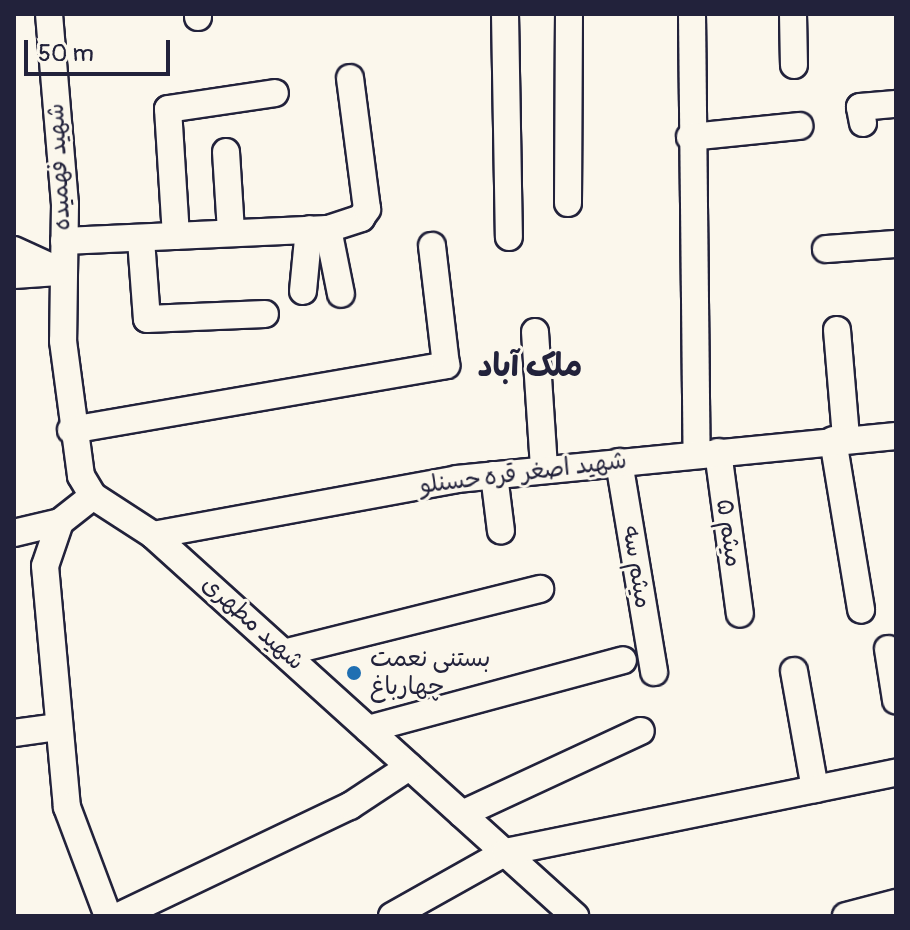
<!DOCTYPE html>
<html>
<head>
<meta charset="utf-8">
<style>
	body { margin:0 }
	#map { position:relative; width:910px; height:930px; overflow:hidden; background:#fbf7ec; font-family:Pangolin,"Playpen Sans Arabic",sans-serif }
	div>[style] { position:absolute }
	.roads { filter:drop-shadow(2px 0 #22223b) drop-shadow(-2px 0 #22223b) drop-shadow(0 2px #22223b) drop-shadow(0 -2px #22223b) }
	.minor>* { height:26px; margin:-13px; padding:0 13px; transform-origin:13px; border-radius:13px; background:#fbf7ec }
	.dots>* { width:22px; height:22px; translate:-50% -50%; box-sizing:border-box; border:4px solid #fbf7ec; border-radius:50% }
	span { translate:-50% -50%; white-space:nowrap; text-align:center; line-height:1.15; -webkit-text-stroke:6px #fbf7ec; paint-order:stroke }
	.street-label { font-size:24px; color:#22223b }
	.poi-label { font-size:24px; color:#22223b }
	.left { translate:0 -50%; text-align:left }
	.district-label { font-size:32px; color:#22223b; font-weight:700 }
	.frame { position:absolute; inset:0; border:16px solid #22223b; pointer-events:none }
	.scale { position:absolute; left:24px; top:40px; width:146px; height:36px; box-sizing:border-box; border:4px solid #22223b; border-top:0; padding-left:10px; font-size:24px; line-height:28px; white-space:nowrap; color:#22223b; -webkit-text-stroke:6px #fbf7ec; paint-order:stroke }
</style>
</head>
<body>
<div id="map">
	<div class="roads">
		<div class="minor">
			<div style="left:49px;top:14px;width:191px;rotate:85.2deg"></div>
			<div style="left:65px;top:204px;width:137px;rotate:90.8deg"></div>
			<div style="left:63px;top:341px;width:136px;rotate:82.4deg"></div>
			<div style="left:81px;top:476px;width:23px;rotate:59deg"></div>
			<div style="left:93px;top:496px;width:72px;rotate:33deg"></div>
			<div style="left:153px;top:535px;width:569px;rotate:42.08deg"></div>
			<div style="left:198px;top:14px;width:3px;rotate:90deg"></div>
			<div style="left:505px;top:14px;width:223px;rotate:89deg"></div>
			<div style="left:692px;top:14px;width:441px;rotate:89.4deg"></div>
			<div style="left:793px;top:14px;width:51px;rotate:88.9deg"></div>
			<div style="left:863px;top:123px;width:16px;rotate:-101deg"></div>
			<div style="left:860px;top:107px;width:36px;rotate:-5deg"></div>
			<div style="left:690px;top:137px;width:110px;rotate:-5.8deg"></div>
			<div style="left:226px;top:152px;width:79px;rotate:86.4deg"></div>
			<div style="left:568px;top:203px;width:189px;rotate:-89.7deg"></div>
			<div style="left:328px;top:229px;width:66px;rotate:78.7deg"></div>
			<div style="left:176px;top:236px;width:127px;rotate:-93.6deg"></div>
			<div style="left:168px;top:109px;width:108px;rotate:-8.5deg"></div>
			<div style="left:141px;top:240px;width:79px;rotate:85.7deg"></div>
			<div style="left:147px;top:319px;width:118px;rotate:-2.4deg"></div>
			<div style="left:64px;top:241px;width:264px;rotate:-2.6deg"></div>
			<div style="left:328px;top:229px;width:35px;rotate:-18deg"></div>
			<div style="left:361px;top:218px;width:11px;rotate:-56deg"></div>
			<div style="left:367px;top:209px;width:132px;rotate:-97.4deg"></div>
			<div style="left:826px;top:249px;width:70px;rotate:-4.1deg"></div>
			<div style="left:14px;top:250px;width:53px;rotate:24.6deg"></div>
			<div style="left:14px;top:275px;width:44px;rotate:-3.9deg"></div>
			<div style="left:303px;top:291px;width:62px;rotate:-84.5deg"></div>
			<div style="left:837px;top:330px;width:108px;rotate:85.2deg"></div>
			<div style="left:535px;top:332px;width:137px;rotate:86.2deg"></div>
			<div style="left:71px;top:430px;width:381px;rotate:-9.8deg"></div>
			<div style="left:446px;top:365px;width:120px;rotate:-96.7deg"></div>
			<div style="left:833px;top:440px;width:172px;rotate:80.6deg"></div>
			<div style="left:718px;top:452px;width:163px;rotate:82.3deg"></div>
			<div style="left:619px;top:462px;width:213px;rotate:80.5deg"></div>
			<div style="left:494px;top:475px;width:56px;rotate:82.9deg"></div>
			<div style="left:60px;top:522px;width:46px;rotate:108.8deg"></div>
			<div style="left:45px;top:566px;width:242px;rotate:84.8deg"></div>
			<div style="left:67px;top:807px;width:116px;rotate:69.4deg"></div>
			<div style="left:14px;top:533px;width:47px;rotate:-13.4deg"></div>
			<div style="left:60px;top:522px;width:42px;rotate:-38.2deg"></div>
			<div style="left:153px;top:535px;width:309px;rotate:-10.4deg"></div>
			<div style="left:457px;top:479px;width:441px;rotate:-5.6deg"></div>
			<div style="left:888px;top:649px;width:52px;rotate:81.1deg"></div>
			<div style="left:287px;top:652px;width:261px;rotate:-14deg"></div>
			<div style="left:794px;top:671px;width:120px;rotate:79.9deg"></div>
			<div style="left:368px;top:729px;width:264px;rotate:-15.1deg"></div>
			<div style="left:14px;top:733px;width:43px;rotate:-7.9deg"></div>
			<div style="left:462px;top:814px;width:197px;rotate:-24.9deg"></div>
			<div style="left:119px;top:916px;width:256px;rotate:-25.5deg"></div>
			<div style="left:350px;top:806px;width:71px;rotate:-33.5deg"></div>
			<div style="left:392px;top:916px;width:131px;rotate:-29.3deg"></div>
			<div style="left:506px;top:852px;width:398px;rotate:-11.5deg"></div>
			<div style="left:846px;top:916px;width:52px;rotate:-14.6deg"></div>
		</div>
	</div>
	<div class="dots">
		<div style="left:354px;top:673px;background:#1f6fb2"></div>
	</div>
	<div class="street-label">
		<span style="left:59px;top:167px;rotate:-93deg">شهید فهمیده</span>
		<span style="left:523px;top:473px;rotate:-7deg">شهید اصغر قره حسنلو</span>
		<span style="left:729px;top:533px;rotate:82deg">میثم ۵</span>
		<span style="left:637px;top:567px;rotate:81deg">میثم سه</span>
		<span style="left:253px;top:623px;rotate:42deg">شهید مطهری</span>
	</div>
	<div class="poi-label">
		<span class="left" style="left:370px;top:673px">بستنی نعمت<br>چهارباغ</span>
	</div>
	<div class="district-label">
		<span style="left:530px;top:366px">ملک آباد</span>
	</div>
	<div class="frame"></div>
	<div class="scale">50 m</div>
</div>
</body>
</html>
